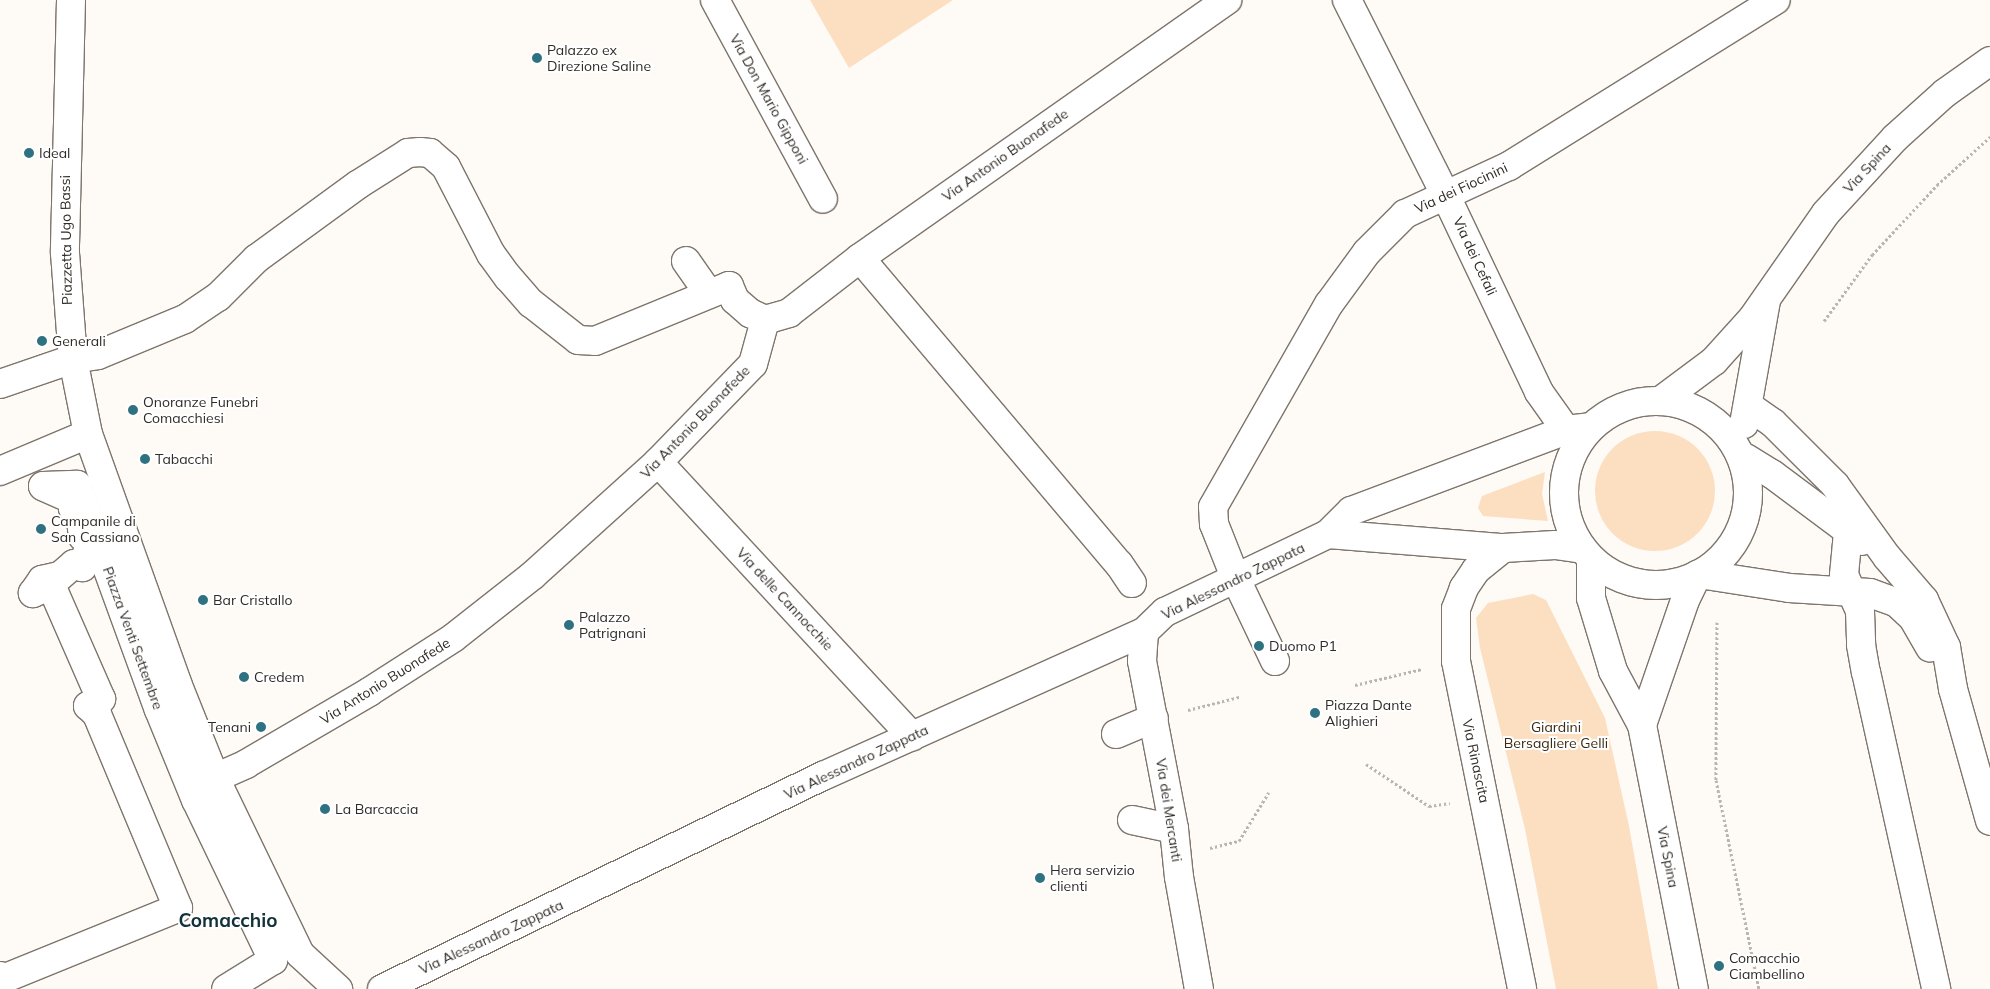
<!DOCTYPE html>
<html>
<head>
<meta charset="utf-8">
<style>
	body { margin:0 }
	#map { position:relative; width:1990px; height:989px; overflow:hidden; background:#fefaf6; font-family:Mulish,sans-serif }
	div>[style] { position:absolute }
	.green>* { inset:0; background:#fcdfc1 }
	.round { border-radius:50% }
	.path>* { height:3px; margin-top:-1.5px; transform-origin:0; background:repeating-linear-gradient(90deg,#b9b5b1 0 2.5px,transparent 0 5px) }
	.roads { filter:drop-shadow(1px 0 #7e756c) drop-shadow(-1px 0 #7e756c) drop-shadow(0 1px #7e756c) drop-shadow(0 -1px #7e756c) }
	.minor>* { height:28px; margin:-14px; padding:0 14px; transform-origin:14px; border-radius:14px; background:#fff }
	.minor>.ring { margin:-14px; padding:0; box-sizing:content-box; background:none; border:28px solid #fff; border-radius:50% }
	.dots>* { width:14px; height:14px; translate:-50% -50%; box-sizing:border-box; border:2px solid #fff; border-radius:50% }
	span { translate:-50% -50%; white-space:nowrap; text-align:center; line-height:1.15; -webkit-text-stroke:4px #fff; paint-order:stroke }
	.poi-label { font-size:14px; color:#2f2b27 }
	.left { translate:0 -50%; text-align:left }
	.right { translate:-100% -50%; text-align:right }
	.street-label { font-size:14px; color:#2f2b27 }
	.park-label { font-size:14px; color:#3c2911 }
	.district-label { font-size:19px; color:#12323a; font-weight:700 }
</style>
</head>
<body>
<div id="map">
	<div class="green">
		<div style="clip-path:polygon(810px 0,953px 0,849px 68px)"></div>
		<div class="round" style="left:1595px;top:431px;width:120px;height:120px"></div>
		<div style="clip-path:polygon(1545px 472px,1542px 494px,1548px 521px,1483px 516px,1478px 508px,1482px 496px)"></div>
		<div style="clip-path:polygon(1533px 594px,1546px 600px,1605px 718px,1629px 826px,1658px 989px,1556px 989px,1525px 829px,1480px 648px,1476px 618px,1488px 603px)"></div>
	</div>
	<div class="path">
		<div style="left:1824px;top:321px;width:82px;rotate:-54deg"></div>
		<div style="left:1872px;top:255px;width:96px;rotate:-47.1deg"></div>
		<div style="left:1937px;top:185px;width:72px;rotate:-42.2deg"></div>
		<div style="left:1717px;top:622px;width:158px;rotate:90.4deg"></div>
		<div style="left:1716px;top:780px;width:213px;rotate:78.4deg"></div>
		<div style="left:1355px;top:685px;width:69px;rotate:-13.4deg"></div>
		<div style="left:1188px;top:710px;width:53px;rotate:-14.3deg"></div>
		<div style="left:1366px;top:764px;width:76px;rotate:33.7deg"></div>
		<div style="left:1429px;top:806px;width:21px;rotate:-8deg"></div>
		<div style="left:1210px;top:848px;width:30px;rotate:-14deg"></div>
		<div style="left:1239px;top:841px;width:57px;rotate:-58.5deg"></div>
	</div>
	<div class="roads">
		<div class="minor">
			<div style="left:71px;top:0;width:253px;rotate:91.4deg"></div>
			<div style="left:65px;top:253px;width:106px;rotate:85.7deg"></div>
			<div style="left:73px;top:359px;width:76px;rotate:78.7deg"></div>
			<div style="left:88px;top:434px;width:264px;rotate:70.3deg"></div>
			<div style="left:177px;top:683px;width:102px;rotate:68.2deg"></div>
			<div style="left:215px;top:778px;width:195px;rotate:64.2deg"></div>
			<div style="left:300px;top:954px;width:52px;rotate:42.6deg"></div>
			<div style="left:715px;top:0;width:226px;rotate:61.5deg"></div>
			<div style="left:1347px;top:0;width:217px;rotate:63.2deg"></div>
			<div style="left:1445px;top:194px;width:219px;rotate:64.6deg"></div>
			<div style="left:1539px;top:392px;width:47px;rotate:54.6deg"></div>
			<div style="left:860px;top:258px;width:401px;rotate:49.8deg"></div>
			<div style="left:1119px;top:564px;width:23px;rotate:56deg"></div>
			<div style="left:686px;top:261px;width:40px;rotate:55.1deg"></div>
			<div style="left:765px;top:320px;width:25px;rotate:-16deg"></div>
			<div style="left:789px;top:313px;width:90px;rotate:-37.8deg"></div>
			<div style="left:860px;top:258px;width:449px;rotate:-35.1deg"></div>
			<div style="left:0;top:384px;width:77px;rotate:-18.9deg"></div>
			<div style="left:73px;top:359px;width:25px;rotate:-9deg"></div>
			<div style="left:98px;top:355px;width:94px;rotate:-22.5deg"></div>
			<div style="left:185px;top:319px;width:40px;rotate:-34deg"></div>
			<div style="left:218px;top:297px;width:54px;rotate:-45deg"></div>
			<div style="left:256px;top:259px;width:127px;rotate:-36.1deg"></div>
			<div style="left:359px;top:184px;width:58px;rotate:-32.3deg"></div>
			<div style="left:408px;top:153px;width:12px;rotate:-5deg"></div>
			<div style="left:420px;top:152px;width:10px;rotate:6deg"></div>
			<div style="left:430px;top:153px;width:21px;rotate:41deg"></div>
			<div style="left:446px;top:167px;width:98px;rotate:62.7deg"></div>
			<div style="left:491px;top:254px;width:29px;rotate:54deg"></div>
			<div style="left:508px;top:277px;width:35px;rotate:49deg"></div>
			<div style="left:531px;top:303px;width:60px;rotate:38.2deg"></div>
			<div style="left:578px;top:340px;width:17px;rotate:3deg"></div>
			<div style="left:595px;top:341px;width:145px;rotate:-22.3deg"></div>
			<div style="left:729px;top:286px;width:15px;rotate:67deg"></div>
			<div style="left:735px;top:300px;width:20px;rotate:41deg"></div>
			<div style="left:750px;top:313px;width:17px;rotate:25deg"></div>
			<div style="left:1663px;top:399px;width:64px;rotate:-36.7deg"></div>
			<div style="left:1714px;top:361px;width:57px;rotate:-47.9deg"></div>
			<div style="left:1752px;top:319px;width:129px;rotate:-55.1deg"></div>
			<div style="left:1826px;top:213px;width:102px;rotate:-47.4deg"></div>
			<div style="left:1895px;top:138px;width:67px;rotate:-42deg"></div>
			<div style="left:1945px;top:93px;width:55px;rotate:-35.4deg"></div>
			<div class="ring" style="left:1564px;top:401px;width:156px;height:156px"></div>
			<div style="left:1750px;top:407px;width:28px;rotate:35deg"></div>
			<div style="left:1773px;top:423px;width:88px;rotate:45deg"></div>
			<div style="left:1835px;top:485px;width:89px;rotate:54.2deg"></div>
			<div style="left:1887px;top:557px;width:57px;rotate:49.3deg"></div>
			<div style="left:1924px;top:600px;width:52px;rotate:64.9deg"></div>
			<div style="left:1946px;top:647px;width:43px;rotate:80.5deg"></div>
			<div style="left:1953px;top:689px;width:137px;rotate:74.3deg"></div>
			<div style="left:1744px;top:424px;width:125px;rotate:-79.9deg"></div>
			<div style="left:1746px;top:458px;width:31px;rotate:32deg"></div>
			<div style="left:1772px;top:474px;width:112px;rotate:36.7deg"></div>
			<div style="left:658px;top:462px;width:374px;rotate:47.2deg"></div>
			<div style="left:0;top:471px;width:95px;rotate:-22.8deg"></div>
			<div style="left:1848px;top:532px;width:43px;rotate:95.3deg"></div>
			<div style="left:1844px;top:575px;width:39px;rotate:66deg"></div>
			<div style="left:1860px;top:611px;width:34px;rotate:88deg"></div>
			<div style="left:1861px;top:645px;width:27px;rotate:80deg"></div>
			<div style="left:1866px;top:672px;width:325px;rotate:77.5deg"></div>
			<div style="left:1328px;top:534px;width:176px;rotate:4.6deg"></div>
			<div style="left:1503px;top:548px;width:52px;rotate:-3.3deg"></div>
			<div style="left:1555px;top:545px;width:28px;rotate:8deg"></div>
			<div style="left:1503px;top:548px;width:35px;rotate:141deg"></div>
			<div style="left:1476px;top:570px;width:22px;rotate:124deg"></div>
			<div style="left:1464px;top:588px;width:22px;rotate:111deg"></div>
			<div style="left:1456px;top:609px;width:52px;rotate:90deg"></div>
			<div style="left:1456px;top:661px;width:335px;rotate:78.6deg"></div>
			<div style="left:1591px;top:559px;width:39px;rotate:90deg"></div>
			<div style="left:1591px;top:598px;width:76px;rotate:73.2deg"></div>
			<div style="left:1613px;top:671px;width:61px;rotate:61.8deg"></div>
			<div style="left:1642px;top:725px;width:269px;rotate:78.9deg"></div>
			<div style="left:1699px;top:574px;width:91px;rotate:8.8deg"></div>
			<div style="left:1789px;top:588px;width:81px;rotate:3.5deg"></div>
			<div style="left:1870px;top:593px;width:29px;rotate:20deg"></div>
			<div style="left:1897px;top:603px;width:22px;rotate:43deg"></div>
			<div style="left:1913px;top:618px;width:34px;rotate:60deg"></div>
			<div style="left:1144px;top:632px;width:29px;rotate:94deg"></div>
			<div style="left:1142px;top:661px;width:171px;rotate:79.2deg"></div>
			<div style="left:1174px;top:829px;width:48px;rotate:84.1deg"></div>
			<div style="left:1179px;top:877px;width:114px;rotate:79.9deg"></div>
			<div style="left:1275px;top:661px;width:93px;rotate:-115.5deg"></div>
			<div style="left:1235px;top:577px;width:57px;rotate:-111.6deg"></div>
			<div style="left:1214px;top:524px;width:17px;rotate:-93deg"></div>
			<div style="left:1213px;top:507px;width:234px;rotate:-60.3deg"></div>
			<div style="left:1329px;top:304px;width:64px;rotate:-53.8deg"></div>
			<div style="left:1367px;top:252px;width:54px;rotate:-45deg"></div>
			<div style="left:1405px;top:214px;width:115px;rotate:-24.8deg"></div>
			<div style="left:1509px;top:166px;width:314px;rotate:-31.9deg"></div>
			<div style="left:1642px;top:725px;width:132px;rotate:-71deg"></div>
			<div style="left:1685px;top:600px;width:28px;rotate:-64deg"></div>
			<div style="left:1116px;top:734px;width:41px;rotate:-22.8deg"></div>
			<div style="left:215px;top:778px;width:34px;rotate:-24deg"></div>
			<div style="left:246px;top:764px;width:143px;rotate:-30.3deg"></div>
			<div style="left:369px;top:692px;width:100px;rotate:-32.7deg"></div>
			<div style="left:453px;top:638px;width:102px;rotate:-38.2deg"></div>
			<div style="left:533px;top:575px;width:169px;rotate:-42.1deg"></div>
			<div style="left:658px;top:462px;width:136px;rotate:-45.9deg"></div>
			<div style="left:753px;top:364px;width:46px;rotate:-74.7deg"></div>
			<div style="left:1132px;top:820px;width:43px;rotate:12.1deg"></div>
			<div style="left:0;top:976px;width:4px;rotate:45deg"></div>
			<div style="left:3px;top:979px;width:189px;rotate:-22.1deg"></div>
			<div style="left:178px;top:908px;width:210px;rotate:-112.7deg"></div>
			<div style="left:97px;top:714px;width:12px;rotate:-138deg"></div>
			<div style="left:88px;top:706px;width:15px;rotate:-28deg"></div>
			<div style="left:101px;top:699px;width:124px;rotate:-113.7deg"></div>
			<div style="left:51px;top:585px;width:20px;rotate:156deg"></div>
			<div style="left:33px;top:593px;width:16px;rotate:-55deg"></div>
			<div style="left:42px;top:580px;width:18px;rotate:-13deg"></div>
			<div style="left:60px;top:576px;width:18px;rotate:-41deg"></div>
			<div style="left:74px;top:564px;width:9px;rotate:21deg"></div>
			<div style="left:82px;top:567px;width:29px;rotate:-70deg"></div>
			<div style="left:92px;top:540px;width:9px;rotate:-162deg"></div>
			<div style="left:83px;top:537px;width:16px;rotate:-97deg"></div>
			<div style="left:81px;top:521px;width:15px;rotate:-122deg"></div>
			<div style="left:73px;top:508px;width:8px;rotate:-67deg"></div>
			<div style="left:76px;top:501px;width:36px;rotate:-156deg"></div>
			<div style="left:43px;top:486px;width:34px;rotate:-2deg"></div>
			<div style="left:77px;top:485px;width:239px;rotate:70deg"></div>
			<div style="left:159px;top:710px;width:97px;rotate:67.7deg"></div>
			<div style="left:196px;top:800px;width:178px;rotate:64.3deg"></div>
			<div style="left:273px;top:960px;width:55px;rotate:148.3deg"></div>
			<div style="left:382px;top:989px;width:490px;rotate:-25.8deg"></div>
			<div style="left:823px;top:776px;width:352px;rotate:-24.2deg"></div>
			<div style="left:1144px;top:632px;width:29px;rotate:-44deg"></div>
			<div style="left:1165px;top:612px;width:181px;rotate:-25.6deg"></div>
			<div style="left:1328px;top:534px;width:33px;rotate:-45deg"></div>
			<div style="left:1351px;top:511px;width:230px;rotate:-20.6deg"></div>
			<div style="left:1566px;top:430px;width:24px;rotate:-7deg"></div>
		</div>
	</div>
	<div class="dots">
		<div style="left:537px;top:58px;background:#2e7282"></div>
		<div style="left:29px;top:153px;background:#2e7282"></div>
		<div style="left:42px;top:341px;background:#2e7282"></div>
		<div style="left:133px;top:410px;background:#2e7282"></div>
		<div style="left:145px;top:459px;background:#2e7282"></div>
		<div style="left:41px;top:529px;background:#2e7282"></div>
		<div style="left:203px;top:600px;background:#2e7282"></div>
		<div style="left:569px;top:625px;background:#2e7282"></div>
		<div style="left:1259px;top:646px;background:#2e7282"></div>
		<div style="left:244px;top:677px;background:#2e7282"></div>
		<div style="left:1315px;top:713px;background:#2e7282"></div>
		<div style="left:261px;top:727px;background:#2e7282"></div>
		<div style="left:325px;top:809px;background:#2e7282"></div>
		<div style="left:1040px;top:878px;background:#2e7282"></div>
		<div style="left:1719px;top:966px;background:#2e7282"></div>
	</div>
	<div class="poi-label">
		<span class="left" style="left:547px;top:58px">Palazzo ex<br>Direzione Saline</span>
		<span class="left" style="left:39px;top:153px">Ideal</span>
		<span class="left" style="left:52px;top:341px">Generali</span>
		<span class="left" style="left:143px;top:410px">Onoranze Funebri<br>Comacchiesi</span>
		<span class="left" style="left:155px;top:459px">Tabacchi</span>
		<span class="left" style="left:51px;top:529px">Campanile di<br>San Cassiano</span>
		<span class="left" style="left:213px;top:600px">Bar Cristallo</span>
		<span class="left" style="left:579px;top:625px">Palazzo<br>Patrignani</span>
		<span class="left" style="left:1269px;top:646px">Duomo P1</span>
		<span class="left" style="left:254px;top:677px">Credem</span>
		<span class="left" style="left:1325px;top:713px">Piazza Dante<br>Alighieri</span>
		<span class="right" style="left:251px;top:727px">Tenani</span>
		<span class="left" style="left:335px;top:809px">La Barcaccia</span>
		<span class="left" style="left:1050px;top:878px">Hera servizio<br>clienti</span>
		<span class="left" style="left:1729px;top:966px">Comacchio<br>Ciambellino</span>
	</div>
	<div class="street-label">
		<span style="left:769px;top:99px;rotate:61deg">Via Don Mario Gipponi</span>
		<span style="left:1005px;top:155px;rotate:-35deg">Via Antonio Buonafede</span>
		<span style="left:1867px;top:168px;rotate:-47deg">Via Spina</span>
		<span style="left:1461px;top:188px;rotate:-25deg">Via dei Fiocinini</span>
		<span style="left:66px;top:240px;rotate:-91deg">Piazzetta Ugo Bassi</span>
		<span style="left:1475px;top:256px;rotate:65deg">Via dei Cefali</span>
		<span style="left:695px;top:422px;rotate:-46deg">Via Antonio Buonafede</span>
		<span style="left:1233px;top:581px;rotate:-26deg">Via Alessandro Zappata</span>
		<span style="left:785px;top:599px;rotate:47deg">Via delle Cannocchie</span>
		<span style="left:133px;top:638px;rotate:70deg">Piazza Venti Settembre</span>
		<span style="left:385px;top:681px;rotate:-32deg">Via Antonio Buonafede</span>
		<span style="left:1476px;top:761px;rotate:78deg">Via Rinascita</span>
		<span style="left:856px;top:762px;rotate:-25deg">Via Alessandro Zappata</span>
		<span style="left:1169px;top:810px;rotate:81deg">Via dei Mercanti</span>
		<span style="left:1668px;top:857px;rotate:79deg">Via Spina</span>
		<span style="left:491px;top:937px;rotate:-25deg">Via Alessandro Zappata</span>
	</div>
	<div class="park-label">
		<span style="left:1556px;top:735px">Giardini<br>Bersagliere Gelli</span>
	</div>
	<div class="district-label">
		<span style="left:228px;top:921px">Comacchio</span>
	</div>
</div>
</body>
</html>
